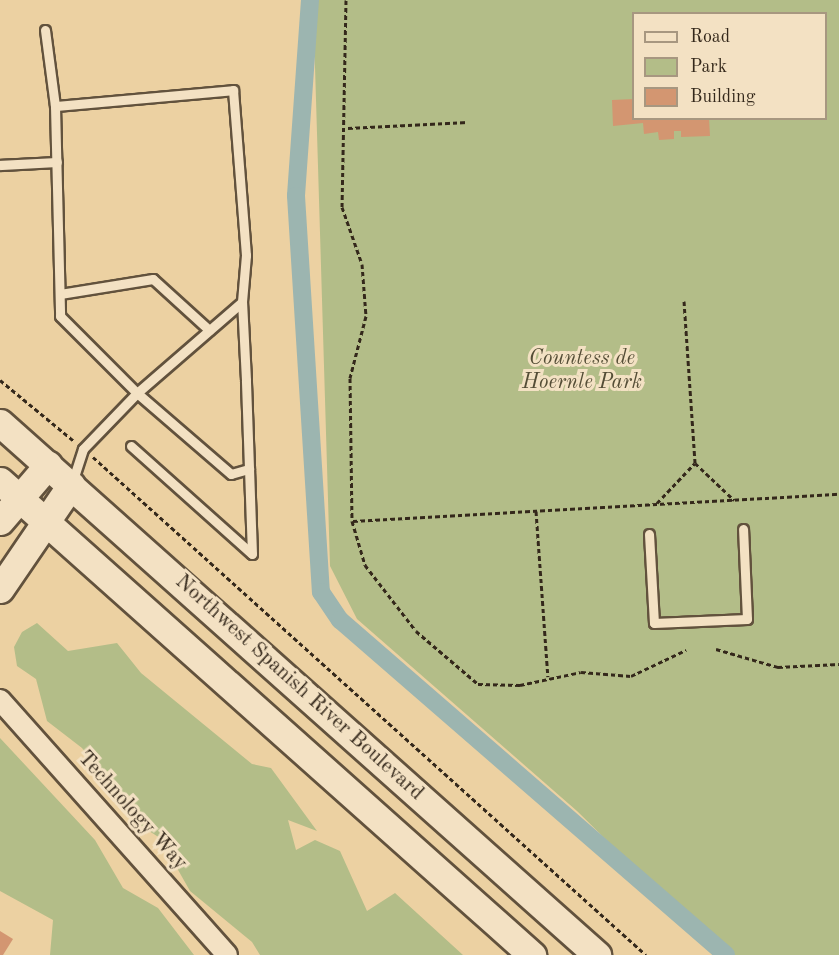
<!DOCTYPE html>
<html>
<head>
<meta charset="utf-8">
<style>
	body { margin:0 }
	#map { position:relative; width:839px; height:955px; overflow:hidden; background:#ecd1a2; font-family:"Old Standard TT",serif }
	div>[style] { position:absolute }
	.green>* { inset:0; background:#b3bd88 }
	.canal>* { height:18px; margin:-9px; padding:0 9px; transform-origin:9px; border-radius:9px; background:#9cb5b0 }
	.building>* { inset:0; background:#d39671 }
	.path>* { height:3px; margin-top:-1.5px; transform-origin:0; background:repeating-linear-gradient(90deg,#34281b 0 4.5px,transparent 0 7.5px) }
	.roads { filter:drop-shadow(2px 0 #62523d) drop-shadow(-2px 0 #62523d) drop-shadow(0 2px #62523d) drop-shadow(0 -2px #62523d) }
	.lane>* { height:9px; margin:-4.5px; padding:0 4.5px; transform-origin:4.5px; border-radius:4.5px; background:#f3e1c3 }
	.street>* { height:20px; margin:-10px; padding:0 10px; transform-origin:10px; border-radius:10px; background:#f3e1c3 }
	.secondary>* { height:27px; margin:-13.5px; padding:0 13.5px; transform-origin:13.5px; border-radius:13.5px; background:#f3e1c3 }
	span { translate:-50% -50%; white-space:nowrap; text-align:center; line-height:1.15; -webkit-text-stroke:6px #f3e1c3; paint-order:stroke }
	.park-label { font-size:21px; color:#544d36; font-style:italic }
	.street-label { font-size:21px; color:#34281b }
	.legend { position:absolute; left:632px; top:12px; width:195px; height:108px; box-sizing:border-box; background:#f3e1c3; border:2px solid #a79780; margin:0; padding:8px 10px; list-style:none; font-size:18px; color:#34281b }
	.legend li { display:flex; align-items:center; gap:12px; height:30px }
	.legend b { width:30px; border:2px solid #a79780 }
</style>
</head>
<body>
<div id="map">
	<div class="green">
		<div style="clip-path:polygon(evenodd,313px 0,839px 0,839px 955px,723px 955px,577px 811px,357px 619px,330px 566px,313px 0,634px 14px,826px 14px,826px 118px,634px 118px,634px 14px)"></div>
		<div style="clip-path:polygon(37px 623px,68px 651px,117px 643px,141px 673px,252px 764px,271px 768px,317px 831px,288px 820px,296px 850px,315px 840px,340px 851px,367px 911px,395px 893px,463px 955px,260px 955px,252px 942px,190px 891px,160px 838px,138px 824px,134px 808px,120px 799px,82px 748px,47px 721px,36px 679px,17px 666px,14px 647px,22px 632px)"></div>
		<div style="clip-path:polygon(0 738px,95px 840px,123px 888px,158px 908px,194px 955px,50px 955px,53px 920px,0 891px)"></div>
	</div>
	<div class="canal">
		<div style="left:310px;top:0;width:196px;rotate:94.1deg"></div>
		<div style="left:296px;top:196px;width:397px;rotate:86.4deg"></div>
		<div style="left:321px;top:592px;width:34px;rotate:56deg"></div>
		<div style="left:340px;top:620px;width:511px;rotate:40.95deg"></div>
	</div>
	<div class="building">
		<div style="clip-path:polygon(634px 99px,634px 118px,709px 118px,710px 136px,681px 137px,681px 131px,674px 131px,674px 139px,659px 140px,658px 132px,644px 134px,643px 123px,613px 126px,612px 100px)"></div>
		<div style="clip-path:polygon(0 931px,13px 939px,3px 955px,0 955px)"></div>
	</div>
	<div class="path">
		<div style="left:346px;top:0;width:207px;rotate:91.1deg"></div>
		<div style="left:342px;top:207px;width:60px;rotate:70.7deg"></div>
		<div style="left:362px;top:264px;width:52px;rotate:85.6deg"></div>
		<div style="left:366px;top:316px;width:64px;rotate:104.5deg"></div>
		<div style="left:350px;top:378px;width:143px;rotate:89.2deg"></div>
		<div style="left:352px;top:521px;width:46px;rotate:73.5deg"></div>
		<div style="left:365px;top:565px;width:83px;rotate:52.3deg"></div>
		<div style="left:416px;top:631px;width:82px;rotate:40.5deg"></div>
		<div style="left:478px;top:684px;width:42px;rotate:1.4deg"></div>
		<div style="left:520px;top:685px;width:62px;rotate:-12deg"></div>
		<div style="left:581px;top:672px;width:50px;rotate:4.6deg"></div>
		<div style="left:631px;top:676px;width:61px;rotate:-25.3deg"></div>
		<div style="left:348px;top:128px;width:120px;rotate:-2.9deg"></div>
		<div style="left:684px;top:301px;width:162px;rotate:86.1deg"></div>
		<div style="left:0;top:380px;width:96px;rotate:39.5deg"></div>
		<div style="left:93px;top:457px;width:744px;rotate:42deg"></div>
		<div style="left:657px;top:503px;width:55px;rotate:-46.5deg"></div>
		<div style="left:695px;top:463px;width:54px;rotate:43.5deg"></div>
		<div style="left:536px;top:511px;width:166px;rotate:85.9deg"></div>
		<div style="left:353px;top:521px;width:487px;rotate:-3.2deg"></div>
		<div style="left:716px;top:649px;width:65px;rotate:16.2deg"></div>
		<div style="left:778px;top:667px;width:61px;rotate:-2.8deg"></div>
	</div>
	<div class="roads">
		<div class="lane">
			<div style="left:45px;top:30px;width:77px;rotate:82.5deg"></div>
			<div style="left:55px;top:106px;width:210px;rotate:88.6deg"></div>
			<div style="left:60px;top:316px;width:109px;rotate:45deg"></div>
			<div style="left:137px;top:393px;width:78px;rotate:134deg"></div>
			<div style="left:83px;top:449px;width:36px;rotate:108deg"></div>
			<div style="left:55px;top:106px;width:179px;rotate:-5.1deg"></div>
			<div style="left:233px;top:90px;width:166px;rotate:85.5deg"></div>
			<div style="left:246px;top:255px;width:47px;rotate:94.9deg"></div>
			<div style="left:0;top:165px;width:57px;rotate:-3deg"></div>
			<div style="left:60px;top:294px;width:94px;rotate:-9.2deg"></div>
			<div style="left:153px;top:279px;width:76px;rotate:42.3deg"></div>
			<div style="left:131px;top:446px;width:162px;rotate:41.8deg"></div>
			<div style="left:252px;top:554px;width:174px;rotate:-92deg"></div>
			<div style="left:246px;top:380px;width:78px;rotate:-92.9deg"></div>
			<div style="left:242px;top:302px;width:139px;rotate:139.1deg"></div>
			<div style="left:137px;top:393px;width:124px;rotate:40.8deg"></div>
			<div style="left:231px;top:474px;width:19px;rotate:-16deg"></div>
			<div style="left:649px;top:534px;width:89px;rotate:86.8deg"></div>
			<div style="left:654px;top:623px;width:93px;rotate:-2.5deg"></div>
			<div style="left:747px;top:619px;width:90px;rotate:-92.5deg"></div>
		</div>
		<div class="street">
			<div style="left:0;top:700px;width:341px;rotate:48.3deg"></div>
		</div>
		<div class="secondary">
			<div style="left:0;top:423px;width:800px;rotate:41.7deg"></div>
			<div style="left:0;top:481px;width:713px;rotate:41.7deg"></div>
			<div style="left:0;top:521px;width:74px;rotate:-49.4deg"></div>
			<div style="left:0;top:589px;width:126px;rotate:-55.7deg"></div>
		</div>
	</div>
	<div class="park-label">
		<span style="left:582px;top:371px">Countess de<br>Hoernle Park</span>
	</div>
	<div class="street-label">
		<span style="left:299px;top:688px;rotate:42deg">Northwest Spanish River Boulevard</span>
		<span style="left:132px;top:811px;rotate:48deg">Technology Way</span>
	</div>
	<ul class="legend">
	<li><b style="height:8px;background:#f3e1c3"></b>Road</li>
	<li><b style="height:16px;background:#b3bd88"></b>Park</li>
	<li><b style="height:16px;background:#d39671"></b>Building</li>
	</ul>
</div>
</body>
</html>
